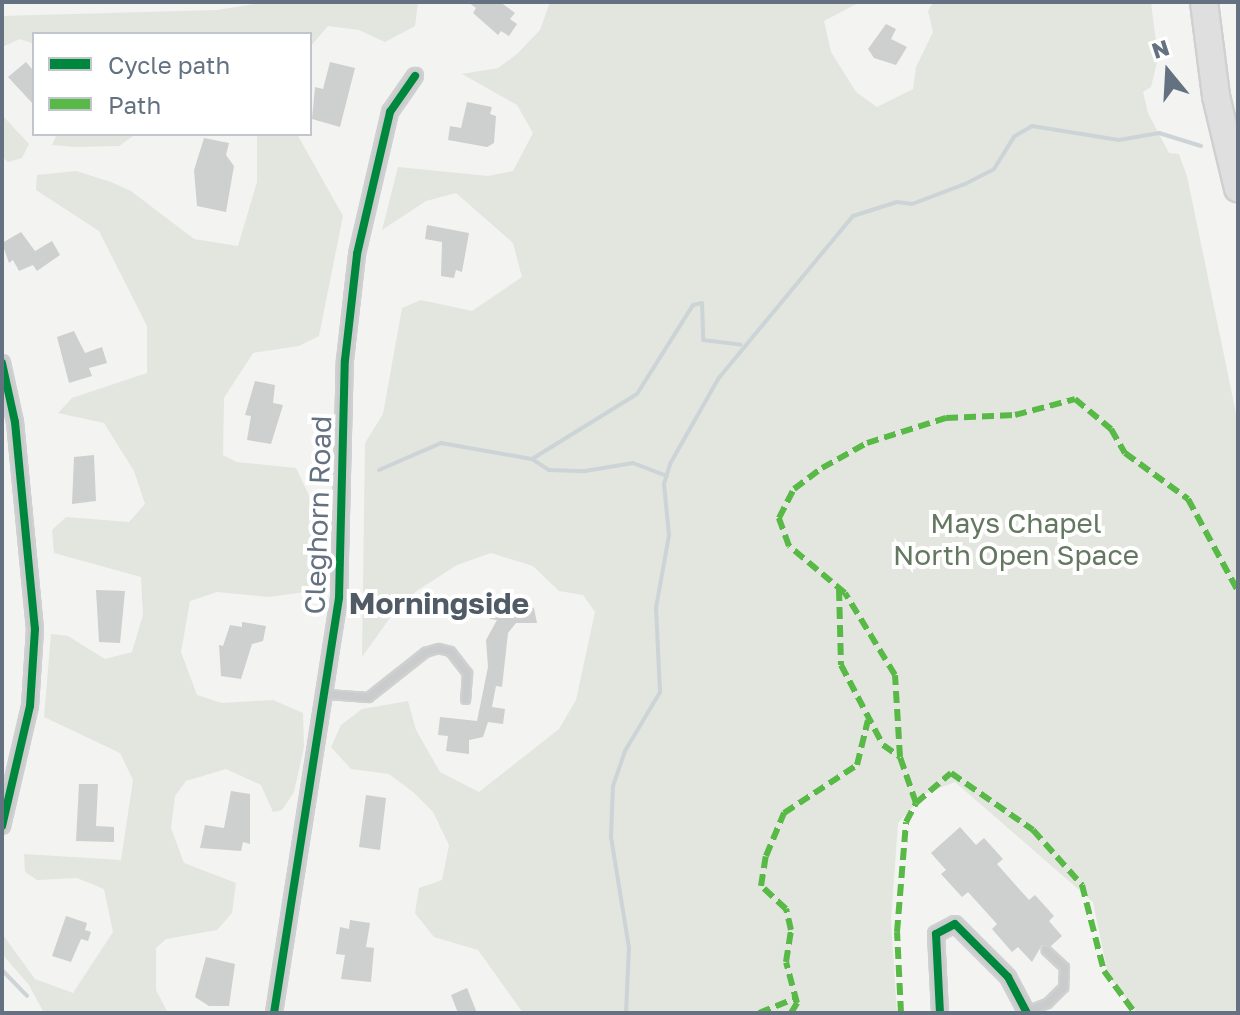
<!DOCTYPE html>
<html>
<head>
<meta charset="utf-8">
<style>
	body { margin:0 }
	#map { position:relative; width:1240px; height:1015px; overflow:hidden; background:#f3f3f1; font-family:"Golos Text",sans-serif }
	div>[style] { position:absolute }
	.green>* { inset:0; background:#e2e6df }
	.stream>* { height:4px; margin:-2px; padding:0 2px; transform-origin:2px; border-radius:2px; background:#ccd4d7 }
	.building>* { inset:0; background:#cecfcf }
	.roads { filter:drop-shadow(2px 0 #cfd0d0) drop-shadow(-2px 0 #cfd0d0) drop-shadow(0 2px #cfd0d0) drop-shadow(0 -2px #cfd0d0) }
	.service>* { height:7px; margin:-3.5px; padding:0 3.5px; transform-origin:3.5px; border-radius:3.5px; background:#cacbcc }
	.minor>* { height:14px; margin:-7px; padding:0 7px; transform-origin:7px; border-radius:7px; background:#cacbcc }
	.motorway>* { height:26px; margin:-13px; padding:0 13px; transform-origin:13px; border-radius:13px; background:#dfdfe0 }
	.quiet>* { height:6px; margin-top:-3px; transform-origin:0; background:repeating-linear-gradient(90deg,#58b947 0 12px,transparent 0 18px) }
	.cycleway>* { height:8px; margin:-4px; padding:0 4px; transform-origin:4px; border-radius:4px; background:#00873e }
	span { translate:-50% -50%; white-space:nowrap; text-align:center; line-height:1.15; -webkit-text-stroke:8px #fff; paint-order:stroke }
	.street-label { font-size:28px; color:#637181 }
	.park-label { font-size:28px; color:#647861 }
	.neighbourhood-label { font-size:30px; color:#515b66; font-weight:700 }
	.frame { position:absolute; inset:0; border:4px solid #637181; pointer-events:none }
	.legend { position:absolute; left:32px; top:32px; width:280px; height:104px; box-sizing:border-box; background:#fff; border:2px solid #c1c6cd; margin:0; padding:10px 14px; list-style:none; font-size:24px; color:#637181 }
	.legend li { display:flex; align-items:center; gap:16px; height:40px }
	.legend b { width:40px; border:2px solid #c1c6cd }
	.north { position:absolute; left:1128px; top:32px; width:80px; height:80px; -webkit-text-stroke:6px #fff; paint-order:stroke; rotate:342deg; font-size:22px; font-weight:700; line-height:32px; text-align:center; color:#637181 }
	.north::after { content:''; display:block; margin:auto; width:28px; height:36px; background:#637181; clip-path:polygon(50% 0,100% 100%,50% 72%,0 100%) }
</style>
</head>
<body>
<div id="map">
	<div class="green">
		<div style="clip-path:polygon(266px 2px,418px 2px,415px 26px,385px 42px,359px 30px,328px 26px,310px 47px,310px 34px,34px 34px,34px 44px,20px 39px,2px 47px,2px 16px,217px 10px)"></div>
		<div style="clip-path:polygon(550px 2px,860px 2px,824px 21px,831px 52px,856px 92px,877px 107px,913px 89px,916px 67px,933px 32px,928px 11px,933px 2px,1151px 2px,1158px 58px,1151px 87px,1143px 92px,1148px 113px,1169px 153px,1179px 154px,1187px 176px,1238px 423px,1238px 1013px,1137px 1013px,1108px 975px,1093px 902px,955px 782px,925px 794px,898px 823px,891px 921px,897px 1013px,523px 1013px,478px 950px,434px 937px,415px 913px,419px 888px,442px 880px,449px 845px,433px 812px,413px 792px,389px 774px,351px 769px,331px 747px,341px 725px,362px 709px,408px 701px,416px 730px,440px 772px,479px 792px,559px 729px,576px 700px,595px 612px,583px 595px,559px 591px,533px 566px,491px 553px,457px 565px,418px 590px,397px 608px,362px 657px,365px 443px,383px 414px,402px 308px,421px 300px,472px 311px,522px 277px,513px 243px,456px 193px,426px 201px,382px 230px,398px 167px,488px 176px,513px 171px,533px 133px,517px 105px,462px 74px,498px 68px,517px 54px,540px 30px)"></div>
		<div style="clip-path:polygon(2px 115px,29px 144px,22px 158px,8px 162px,2px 157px)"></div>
		<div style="clip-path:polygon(57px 134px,136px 134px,119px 146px,75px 147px,52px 145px)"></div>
		<div style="clip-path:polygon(257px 134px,297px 134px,343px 216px,319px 336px,299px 346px,253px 353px,224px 398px,223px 455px,237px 462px,296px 468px,308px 493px,315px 517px,313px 581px,305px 592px,269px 597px,217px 592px,190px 601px,181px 652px,197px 695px,222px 703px,273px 700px,303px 713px,304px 747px,294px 792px,282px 810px,273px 812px,261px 785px,226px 769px,186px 781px,175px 796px,171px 828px,184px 863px,236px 883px,232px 913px,217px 930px,166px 939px,156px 948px,156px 990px,168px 1013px,44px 1013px,29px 985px,3px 955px,3px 935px,35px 979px,73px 993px,113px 932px,104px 889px,77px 878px,37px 880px,25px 872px,24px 854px,121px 860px,133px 780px,120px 753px,44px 717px,51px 634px,68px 636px,105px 659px,132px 652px,143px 615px,141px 577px,54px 553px,52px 530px,66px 517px,129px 522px,145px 504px,134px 471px,104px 423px,58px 413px,72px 398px,147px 373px,147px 326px,99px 231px,36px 190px,37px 175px,76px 171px,111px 182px,131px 191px,194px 239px,238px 246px,257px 182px)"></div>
	</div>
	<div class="stream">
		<div style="left:532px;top:459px;width:123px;rotate:-31.8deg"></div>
		<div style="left:637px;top:394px;width:105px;rotate:-57.8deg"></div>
		<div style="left:693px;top:305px;width:9px;rotate:-13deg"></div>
		<div style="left:702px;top:303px;width:37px;rotate:88deg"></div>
		<div style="left:703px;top:340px;width:38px;rotate:7deg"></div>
		<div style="left:379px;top:470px;width:68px;rotate:-23.5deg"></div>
		<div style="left:441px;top:443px;width:92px;rotate:10deg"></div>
		<div style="left:532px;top:459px;width:20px;rotate:33deg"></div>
		<div style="left:549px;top:470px;width:36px;rotate:2deg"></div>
		<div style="left:585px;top:471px;width:49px;rotate:-9.5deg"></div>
		<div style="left:633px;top:463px;width:36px;rotate:21deg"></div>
		<div style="left:2px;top:970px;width:36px;rotate:46deg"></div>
		<div style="left:626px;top:1013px;width:65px;rotate:-87.4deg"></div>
		<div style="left:629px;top:948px;width:112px;rotate:-99.2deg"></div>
		<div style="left:611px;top:837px;width:51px;rotate:-87.8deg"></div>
		<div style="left:613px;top:786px;width:37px;rotate:-71deg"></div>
		<div style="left:625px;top:751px;width:69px;rotate:-59.3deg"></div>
		<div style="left:660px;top:692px;width:84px;rotate:-92.7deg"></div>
		<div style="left:656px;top:608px;width:74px;rotate:-79.9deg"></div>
		<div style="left:669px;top:535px;width:51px;rotate:-95.6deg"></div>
		<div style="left:664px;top:484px;width:21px;rotate:-73deg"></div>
		<div style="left:670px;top:464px;width:98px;rotate:-60.5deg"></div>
		<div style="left:718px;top:379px;width:212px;rotate:-50.4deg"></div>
		<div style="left:853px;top:216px;width:46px;rotate:-17.7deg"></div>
		<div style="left:897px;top:202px;width:15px;rotate:8deg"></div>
		<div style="left:912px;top:204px;width:57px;rotate:-20.7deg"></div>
		<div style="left:965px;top:184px;width:33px;rotate:-27deg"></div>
		<div style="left:994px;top:169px;width:39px;rotate:-58deg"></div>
		<div style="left:1015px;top:136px;width:20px;rotate:-30deg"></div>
		<div style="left:1032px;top:126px;width:88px;rotate:9.1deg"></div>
		<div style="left:1119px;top:140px;width:41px;rotate:-9.9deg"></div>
		<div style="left:1159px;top:133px;width:44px;rotate:17.2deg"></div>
	</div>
	<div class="building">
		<div style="clip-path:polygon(468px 2px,500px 2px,515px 13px,510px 19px,517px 24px,509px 36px,501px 31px,498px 35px,473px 13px,476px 8px)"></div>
		<div style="clip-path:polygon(886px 24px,896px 29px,891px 39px,907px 47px,896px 65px,874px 58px,868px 49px)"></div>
		<div style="clip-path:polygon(26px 62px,34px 71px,34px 105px,8px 77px)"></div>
		<div style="clip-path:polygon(330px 62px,355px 68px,340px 127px,312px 119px,315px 87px,323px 89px)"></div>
		<div style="clip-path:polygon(467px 102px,492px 107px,490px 114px,496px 116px,494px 143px,487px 147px,448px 140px,450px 126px,461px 128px)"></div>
		<div style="clip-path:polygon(204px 138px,229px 143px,226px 155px,234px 166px,226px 212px,197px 206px,194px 170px)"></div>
		<div style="clip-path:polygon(427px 225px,469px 233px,462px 272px,456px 270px,454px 278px,441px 276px,442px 242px,425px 239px)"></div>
		<div style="clip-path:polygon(21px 232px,35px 251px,52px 241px,60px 255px,37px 271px,33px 265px,19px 271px,13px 260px,9px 263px,2px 243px)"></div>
		<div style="clip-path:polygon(74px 331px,85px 353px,102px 347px,107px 363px,89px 368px,92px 376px,69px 383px,57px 337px)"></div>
		<div style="clip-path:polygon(255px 381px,275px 385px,273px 403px,283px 405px,271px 444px,247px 440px,251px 416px,245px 415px)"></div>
		<div style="clip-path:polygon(94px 455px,96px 501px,72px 504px,74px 457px)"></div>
		<div style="clip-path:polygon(96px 590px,125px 591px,120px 643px,99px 642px)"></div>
		<div style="clip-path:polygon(495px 597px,534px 608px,537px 623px,516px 623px,508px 633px,502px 687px,496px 686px,492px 707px,505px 709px,503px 724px,488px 722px,483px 737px,469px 740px,469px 754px,446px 751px,448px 736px,438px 735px,440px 717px,477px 721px,488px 667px,486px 640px,497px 620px,490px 619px)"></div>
		<div style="clip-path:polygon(242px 622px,266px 626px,263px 641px,252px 644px,241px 679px,221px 676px,219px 645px,223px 646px,230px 625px,242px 627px)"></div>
		<div style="clip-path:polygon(79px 784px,98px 784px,96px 826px,114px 827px,114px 842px,76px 841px)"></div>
		<div style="clip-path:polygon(231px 791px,250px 794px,250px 844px,243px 842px,241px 851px,200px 848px,205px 825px,224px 828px)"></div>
		<div style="clip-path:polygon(366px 795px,386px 798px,380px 850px,359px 847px)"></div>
		<div style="clip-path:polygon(960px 827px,976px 845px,984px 838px,1003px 859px,997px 864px,1029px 900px,1035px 895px,1054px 916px,1049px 921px,1062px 936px,1051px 946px,1042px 945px,1032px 962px,1018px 947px,1012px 952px,992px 929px,997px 924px,968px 892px,962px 897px,941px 874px,946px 870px,931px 853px)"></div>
		<div style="clip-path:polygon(66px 916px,87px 923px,85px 930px,91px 932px,88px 941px,81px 939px,71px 962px,52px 956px)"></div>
		<div style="clip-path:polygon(350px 920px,370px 923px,366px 947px,374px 948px,371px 982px,341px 979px,345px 955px,336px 954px,340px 927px,349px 929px)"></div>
		<div style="clip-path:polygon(206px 957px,235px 964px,229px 1006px,209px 1006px,195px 997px)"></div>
		<div style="clip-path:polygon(467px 988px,477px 1013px,458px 1013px,451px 995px)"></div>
	</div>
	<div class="roads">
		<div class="service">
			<div style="left:327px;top:694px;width:41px;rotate:4.2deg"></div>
			<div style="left:368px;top:697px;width:73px;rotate:-38.3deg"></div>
			<div style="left:425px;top:652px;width:14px;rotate:-17deg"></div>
			<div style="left:438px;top:648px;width:12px;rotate:14deg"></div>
			<div style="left:450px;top:651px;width:28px;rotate:52deg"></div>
			<div style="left:467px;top:673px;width:26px;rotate:94deg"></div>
			<div style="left:1026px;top:1011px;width:22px;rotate:-21deg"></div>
			<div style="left:1047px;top:1003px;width:23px;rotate:-45deg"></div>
			<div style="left:1063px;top:987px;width:20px;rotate:-87deg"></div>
			<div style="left:1064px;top:967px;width:25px;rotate:-137deg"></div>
		</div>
		<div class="minor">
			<div style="left:2px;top:363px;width:60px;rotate:77.6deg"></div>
			<div style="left:15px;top:422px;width:208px;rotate:84.5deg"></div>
			<div style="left:35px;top:629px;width:77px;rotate:93.7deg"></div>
			<div style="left:30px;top:706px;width:123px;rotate:103.1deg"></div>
			<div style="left:274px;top:1013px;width:420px;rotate:-81.1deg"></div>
			<div style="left:339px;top:598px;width:238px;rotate:-88.6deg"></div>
			<div style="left:345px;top:360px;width:107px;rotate:-83.5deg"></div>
			<div style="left:357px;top:254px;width:146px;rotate:-76.9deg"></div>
			<div style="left:390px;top:112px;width:44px;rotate:-55.2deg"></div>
			<div style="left:940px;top:1013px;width:79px;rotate:-92.9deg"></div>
			<div style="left:936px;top:934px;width:21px;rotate:-28deg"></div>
			<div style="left:955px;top:924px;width:75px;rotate:45deg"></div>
			<div style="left:1008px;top:977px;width:41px;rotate:62.2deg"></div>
		</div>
		<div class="motorway">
			<div style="left:1204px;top:2px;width:95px;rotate:82.7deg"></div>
			<div style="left:1216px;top:96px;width:95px;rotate:76.6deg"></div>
		</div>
	</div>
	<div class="quiet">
		<div style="left:839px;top:589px;width:76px;rotate:88.5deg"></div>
		<div style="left:841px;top:665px;width:90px;rotate:62.3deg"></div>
		<div style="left:883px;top:745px;width:21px;rotate:35deg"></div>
		<div style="left:916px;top:803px;width:49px;rotate:-109.2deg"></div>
		<div style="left:900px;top:757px;width:82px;rotate:-93.5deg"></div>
		<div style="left:895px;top:675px;width:96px;rotate:-121.4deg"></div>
		<div style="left:845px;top:593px;width:73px;rotate:-140deg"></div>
		<div style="left:789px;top:546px;width:30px;rotate:-110deg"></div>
		<div style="left:779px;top:518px;width:33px;rotate:-63deg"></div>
		<div style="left:794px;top:489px;width:35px;rotate:-37deg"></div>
		<div style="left:822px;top:468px;width:51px;rotate:-29.1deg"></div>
		<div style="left:867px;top:443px;width:83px;rotate:-17.6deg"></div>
		<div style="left:946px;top:418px;width:69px;rotate:-2.5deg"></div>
		<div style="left:1015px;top:415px;width:62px;rotate:-14.9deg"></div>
		<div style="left:1075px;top:399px;width:47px;rotate:39.8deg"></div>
		<div style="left:1111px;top:429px;width:28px;rotate:60deg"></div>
		<div style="left:1125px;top:453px;width:78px;rotate:36.1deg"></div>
		<div style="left:1188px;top:499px;width:105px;rotate:61.5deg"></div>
		<div style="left:759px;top:1013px;width:40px;rotate:-22deg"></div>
		<div style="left:791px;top:1013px;width:12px;rotate:-59deg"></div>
		<div style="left:797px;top:1003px;width:42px;rotate:-105deg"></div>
		<div style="left:786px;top:962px;width:32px;rotate:-81deg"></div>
		<div style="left:791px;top:930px;width:22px;rotate:-103deg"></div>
		<div style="left:786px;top:909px;width:34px;rotate:-137deg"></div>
		<div style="left:761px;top:886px;width:30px;rotate:-81deg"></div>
		<div style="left:766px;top:856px;width:47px;rotate:-67.3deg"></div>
		<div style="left:784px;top:813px;width:87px;rotate:-33.3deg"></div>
		<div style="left:857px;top:765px;width:46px;rotate:-76.3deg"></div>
		<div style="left:901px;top:1013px;width:81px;rotate:-92.8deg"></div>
		<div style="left:897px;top:932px;width:110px;rotate:-85.3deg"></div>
		<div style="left:906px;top:822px;width:21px;rotate:-62deg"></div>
		<div style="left:916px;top:803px;width:46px;rotate:-40.6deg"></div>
		<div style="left:951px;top:773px;width:100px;rotate:34.8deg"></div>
		<div style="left:1033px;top:830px;width:74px;rotate:48.3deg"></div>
		<div style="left:1082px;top:885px;width:89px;rotate:75.7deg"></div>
		<div style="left:1104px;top:971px;width:52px;rotate:53.6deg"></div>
	</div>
	<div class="cycleway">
		<div style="left:2px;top:363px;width:60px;rotate:77.6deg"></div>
		<div style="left:15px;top:422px;width:208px;rotate:84.5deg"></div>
		<div style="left:35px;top:629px;width:77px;rotate:93.7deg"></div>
		<div style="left:30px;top:706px;width:123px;rotate:103.1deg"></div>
		<div style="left:274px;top:1013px;width:420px;rotate:-81.1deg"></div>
		<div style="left:339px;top:598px;width:238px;rotate:-88.6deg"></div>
		<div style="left:345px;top:360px;width:107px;rotate:-83.5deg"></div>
		<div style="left:357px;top:254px;width:146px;rotate:-76.9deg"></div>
		<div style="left:390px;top:112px;width:44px;rotate:-55.2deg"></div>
		<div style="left:940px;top:1013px;width:79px;rotate:-92.9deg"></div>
		<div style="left:936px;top:934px;width:21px;rotate:-28deg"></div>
		<div style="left:955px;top:924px;width:75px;rotate:45deg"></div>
		<div style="left:1008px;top:977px;width:41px;rotate:62.2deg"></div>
	</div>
	<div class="street-label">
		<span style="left:318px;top:515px;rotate:-88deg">Cleghorn Road</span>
	</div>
	<div class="park-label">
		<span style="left:1016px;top:539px">Mays Chapel<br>North Open Space</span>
	</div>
	<div class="neighbourhood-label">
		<span style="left:439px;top:603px">Morningside</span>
	</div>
	<div class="frame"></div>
	<ul class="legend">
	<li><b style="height:10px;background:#00873e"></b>Cycle path</li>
	<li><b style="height:10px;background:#58b947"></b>Path</li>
	</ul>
	<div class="north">N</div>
</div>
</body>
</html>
